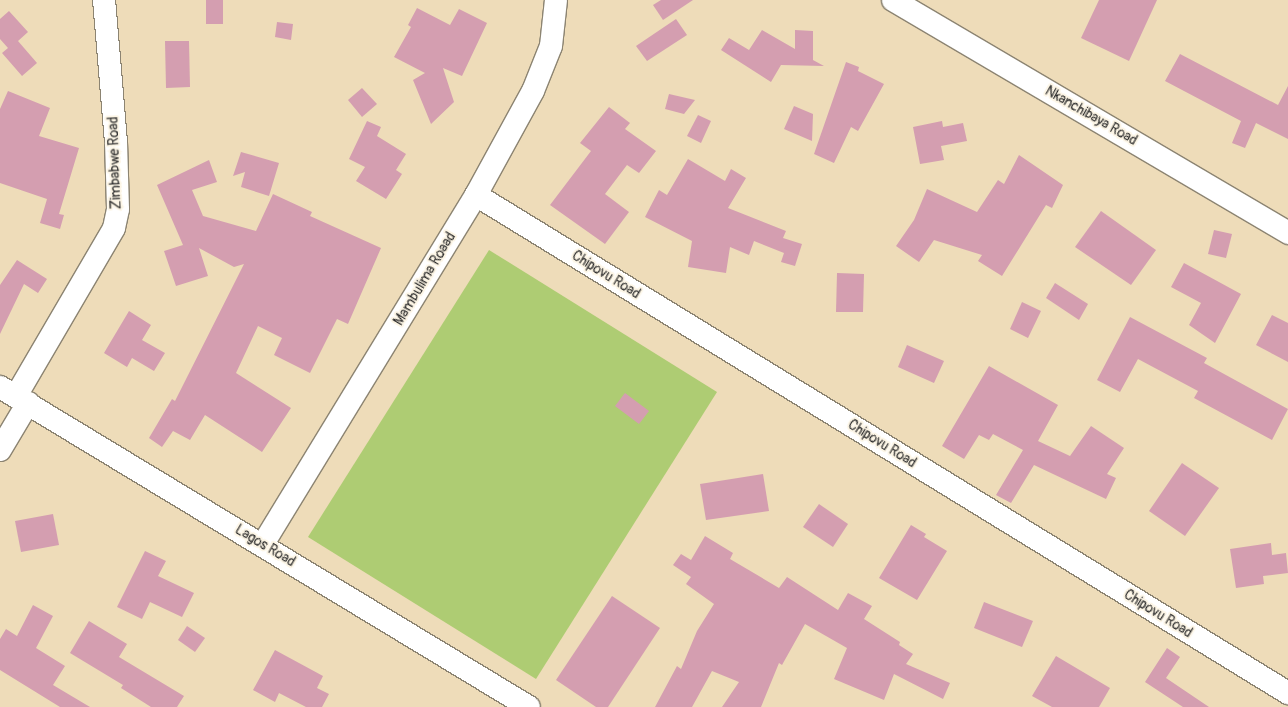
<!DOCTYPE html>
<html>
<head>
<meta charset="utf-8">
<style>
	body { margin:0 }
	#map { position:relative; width:1288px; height:707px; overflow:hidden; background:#eedcb9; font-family:Pangolin,sans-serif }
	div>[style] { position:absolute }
	.green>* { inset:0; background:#aecc73 }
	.building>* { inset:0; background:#d49eb0 }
	.roads { filter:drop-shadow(1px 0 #8c8472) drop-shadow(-1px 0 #8c8472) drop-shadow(0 1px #8c8472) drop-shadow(0 -1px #8c8472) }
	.minor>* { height:22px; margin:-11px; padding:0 11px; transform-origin:11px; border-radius:11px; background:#fff }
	span { translate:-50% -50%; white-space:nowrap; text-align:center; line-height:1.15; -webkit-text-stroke:4px #fcf5e5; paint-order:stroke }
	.street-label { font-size:14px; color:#2b2b2b }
</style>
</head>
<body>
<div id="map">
	<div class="green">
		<div style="clip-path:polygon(489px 250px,717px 392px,536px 679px,308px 537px)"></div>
	</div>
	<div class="building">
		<div style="clip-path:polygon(206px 0,223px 0,223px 24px,206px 24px)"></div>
		<div style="clip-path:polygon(661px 0,693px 0,663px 20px,653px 5px)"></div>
		<div style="clip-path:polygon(1099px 0,1157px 0,1129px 61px,1081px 38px)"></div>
		<div style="clip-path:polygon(417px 8px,450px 25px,459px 9px,487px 23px,462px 76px,443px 68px,454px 102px,431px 124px,413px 80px,425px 73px,394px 57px,411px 27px,408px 25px)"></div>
		<div style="clip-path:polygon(9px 11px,28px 32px,18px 41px,37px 63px,22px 76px,2px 53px,8px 48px,0 39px,0 19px)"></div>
		<div style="clip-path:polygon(676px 19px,687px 35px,647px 61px,636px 46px)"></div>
		<div style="clip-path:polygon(277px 22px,293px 24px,291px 40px,275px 37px)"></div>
		<div style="clip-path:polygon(762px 30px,795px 49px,795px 30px,813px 31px,813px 60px,824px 66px,781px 65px,771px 82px,721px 50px,729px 38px,749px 50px)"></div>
		<div style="clip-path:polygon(165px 41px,189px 41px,190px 87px,166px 88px)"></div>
		<div style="clip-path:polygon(1180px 54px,1278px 105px,1288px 86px,1288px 139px,1256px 123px,1245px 148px,1232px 143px,1241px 121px,1165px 81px)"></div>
		<div style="clip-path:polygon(846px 62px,859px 67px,858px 71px,884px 84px,858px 131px,851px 127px,834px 163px,814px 154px)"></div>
		<div style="clip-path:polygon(362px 88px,377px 104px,362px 117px,348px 100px)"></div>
		<div style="clip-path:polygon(8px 91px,50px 108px,39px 136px,79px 148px,59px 214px,64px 215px,60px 229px,40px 223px,47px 199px,0 183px,0 109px)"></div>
		<div style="clip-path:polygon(669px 94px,695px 100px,684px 114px,665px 109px)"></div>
		<div style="clip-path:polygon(794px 106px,813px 114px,812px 141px,784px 129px)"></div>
		<div style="clip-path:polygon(609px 107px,630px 123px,625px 129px,656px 151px,639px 173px,627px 165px,605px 194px,629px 212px,605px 244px,550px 205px,591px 151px,580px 143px)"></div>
		<div style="clip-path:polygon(698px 115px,711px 121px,701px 143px,687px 136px)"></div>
		<div style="clip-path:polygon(367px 121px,381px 127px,377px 136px,406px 154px,396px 170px,402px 174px,386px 199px,356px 181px,365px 167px,349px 159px)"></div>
		<div style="clip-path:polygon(942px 121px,943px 127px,963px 123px,967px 141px,941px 146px,944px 160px,920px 164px,913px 127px)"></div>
		<div style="clip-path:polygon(241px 152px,279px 163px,269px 196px,241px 187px,245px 172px,233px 176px)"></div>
		<div style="clip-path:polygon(1019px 155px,1063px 185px,1052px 208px,1046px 205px,1002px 276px,978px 261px,982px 255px,934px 240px,919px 262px,896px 246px,914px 220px,927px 189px,977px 212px,998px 180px,1004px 184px)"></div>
		<div style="clip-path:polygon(688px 159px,725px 181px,731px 169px,746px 178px,728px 208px,786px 231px,783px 238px,802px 244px,795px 266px,781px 262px,784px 253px,754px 241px,749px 255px,730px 247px,726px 273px,688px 267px,692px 241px,645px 217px,659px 190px,667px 195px)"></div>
		<div style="clip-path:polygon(209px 160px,217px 182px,192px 190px,203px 216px,256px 231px,273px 194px,312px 212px,310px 216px,381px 248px,348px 324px,337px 319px,310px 373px,274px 355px,282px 338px,258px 326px,236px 373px,291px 408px,262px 452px,205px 415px,190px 440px,173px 431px,162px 447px,149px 438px,172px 399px,175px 401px,244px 264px,234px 267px,199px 248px,208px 276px,176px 286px,164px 251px,183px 245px,157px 185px)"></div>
		<div style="clip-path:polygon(1101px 211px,1156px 250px,1131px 285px,1075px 247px)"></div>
		<div style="clip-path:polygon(1214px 230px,1232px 234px,1226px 258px,1208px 254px)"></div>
		<div style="clip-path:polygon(17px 260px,47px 279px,38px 293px,24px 284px,0 334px,0 285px)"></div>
		<div style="clip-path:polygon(1184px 263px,1241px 294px,1215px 343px,1189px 325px,1201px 303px,1171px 287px)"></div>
		<div style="clip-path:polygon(837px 273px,864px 274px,863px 312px,836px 312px)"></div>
		<div style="clip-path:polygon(1055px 283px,1088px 304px,1079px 320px,1046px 298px)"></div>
		<div style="clip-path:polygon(1022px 302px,1041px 311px,1028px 338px,1010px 329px)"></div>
		<div style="clip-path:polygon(129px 311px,151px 325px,142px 340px,165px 353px,154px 371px,132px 358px,127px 367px,104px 353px)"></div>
		<div style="clip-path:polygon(1272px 315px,1288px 323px,1288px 362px,1256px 345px)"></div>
		<div style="clip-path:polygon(1130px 317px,1207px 358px,1204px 363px,1288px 409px,1272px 440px,1194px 398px,1198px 391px,1138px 359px,1120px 392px,1097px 380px)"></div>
		<div style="clip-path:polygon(907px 345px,944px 361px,934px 383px,898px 367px)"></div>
		<div style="clip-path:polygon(989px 366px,1058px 405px,1038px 441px,1070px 456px,1091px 426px,1124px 448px,1107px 474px,1116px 478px,1106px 499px,1034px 465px,1011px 503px,996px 495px,1023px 450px,993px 434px,989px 440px,979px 435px,964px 459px,942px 446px)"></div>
		<div style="clip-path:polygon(625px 393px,649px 411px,639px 424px,615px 406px)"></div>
		<div style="clip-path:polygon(1182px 463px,1219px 488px,1185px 536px,1149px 511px)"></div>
		<div style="clip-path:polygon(763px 474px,769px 511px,706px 520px,700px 484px)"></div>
		<div style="clip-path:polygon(819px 504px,848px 524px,833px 547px,803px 527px)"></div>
		<div style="clip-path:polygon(53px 514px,59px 545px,21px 552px,15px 521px)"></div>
		<div style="clip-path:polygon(911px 525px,926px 534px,924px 537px,947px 551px,917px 600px,879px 578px)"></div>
		<div style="clip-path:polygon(705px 536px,733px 553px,730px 559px,779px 588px,787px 577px,838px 610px,848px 593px,872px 606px,864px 619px,900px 642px,899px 645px,913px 654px,906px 664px,950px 683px,943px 699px,894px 674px,884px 700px,834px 679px,847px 648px,805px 624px,782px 665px,779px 663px,761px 707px,722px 707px,739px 682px,712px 671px,692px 707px,655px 707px,677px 666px,681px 669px,697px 631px,714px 604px,686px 584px,691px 577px,673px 565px,681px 554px,691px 560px)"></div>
		<div style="clip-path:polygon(1271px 543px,1272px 555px,1286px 553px,1288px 573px,1263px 576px,1264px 584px,1236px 588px,1230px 549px)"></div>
		<div style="clip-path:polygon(145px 551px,166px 561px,158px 576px,194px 593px,182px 617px,150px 602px,142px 619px,117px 607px)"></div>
		<div style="clip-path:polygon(612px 596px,660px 628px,608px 707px,596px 707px,556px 680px)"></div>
		<div style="clip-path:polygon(984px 602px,1033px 621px,1022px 647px,974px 628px)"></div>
		<div style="clip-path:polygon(33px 605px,53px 616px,36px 648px,65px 666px,53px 685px,90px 707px,60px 707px,0 670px,0 639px,6px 629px,17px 636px)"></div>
		<div style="clip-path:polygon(89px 621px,127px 644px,119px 657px,184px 696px,177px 707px,151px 707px,121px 688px,123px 685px,70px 653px)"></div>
		<div style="clip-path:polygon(187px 626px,205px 638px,195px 652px,178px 640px)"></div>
		<div style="clip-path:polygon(1167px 648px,1180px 657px,1166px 678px,1209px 707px,1183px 707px,1145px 682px)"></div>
		<div style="clip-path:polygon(275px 650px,323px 676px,317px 688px,329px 694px,322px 707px,306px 707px,279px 693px,275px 702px,253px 690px)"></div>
		<div style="clip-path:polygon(1056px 656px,1110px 688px,1099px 707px,1052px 707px,1032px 696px)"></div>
	</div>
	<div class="roads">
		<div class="minor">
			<div style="left:893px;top:0;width:459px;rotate:30.5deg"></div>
			<div style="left:476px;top:195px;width:953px;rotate:31.52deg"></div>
			<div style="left:0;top:387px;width:618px;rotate:31.17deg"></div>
			<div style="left:16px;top:396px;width:194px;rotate:-59.7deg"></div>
			<div style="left:114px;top:228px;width:19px;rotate:-78deg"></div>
			<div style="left:118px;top:209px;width:67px;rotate:-91.7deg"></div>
			<div style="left:116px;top:142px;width:143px;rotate:-94.8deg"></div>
			<div style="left:0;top:450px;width:55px;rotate:-59.2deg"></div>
			<div style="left:263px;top:544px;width:409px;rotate:-58.6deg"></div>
			<div style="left:476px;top:195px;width:119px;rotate:-61.3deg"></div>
			<div style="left:533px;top:91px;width:48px;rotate:-68.2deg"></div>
			<div style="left:551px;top:46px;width:46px;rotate:-83.8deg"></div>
		</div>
	</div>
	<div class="street-label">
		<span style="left:1091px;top:116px;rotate:30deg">Nkanchibaya Road</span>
		<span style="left:115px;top:163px;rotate:-92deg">Zimbabwe Road</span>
		<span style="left:606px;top:275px;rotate:32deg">Chipovu Road</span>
		<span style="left:425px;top:279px;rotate:-59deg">Mambulima Roaad</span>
		<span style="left:882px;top:444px;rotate:32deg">Chipovu Road</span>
		<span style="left:265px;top:546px;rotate:31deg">Lagos Road</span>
		<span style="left:1158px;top:614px;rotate:32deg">Chipovu Road</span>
	</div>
</div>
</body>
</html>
